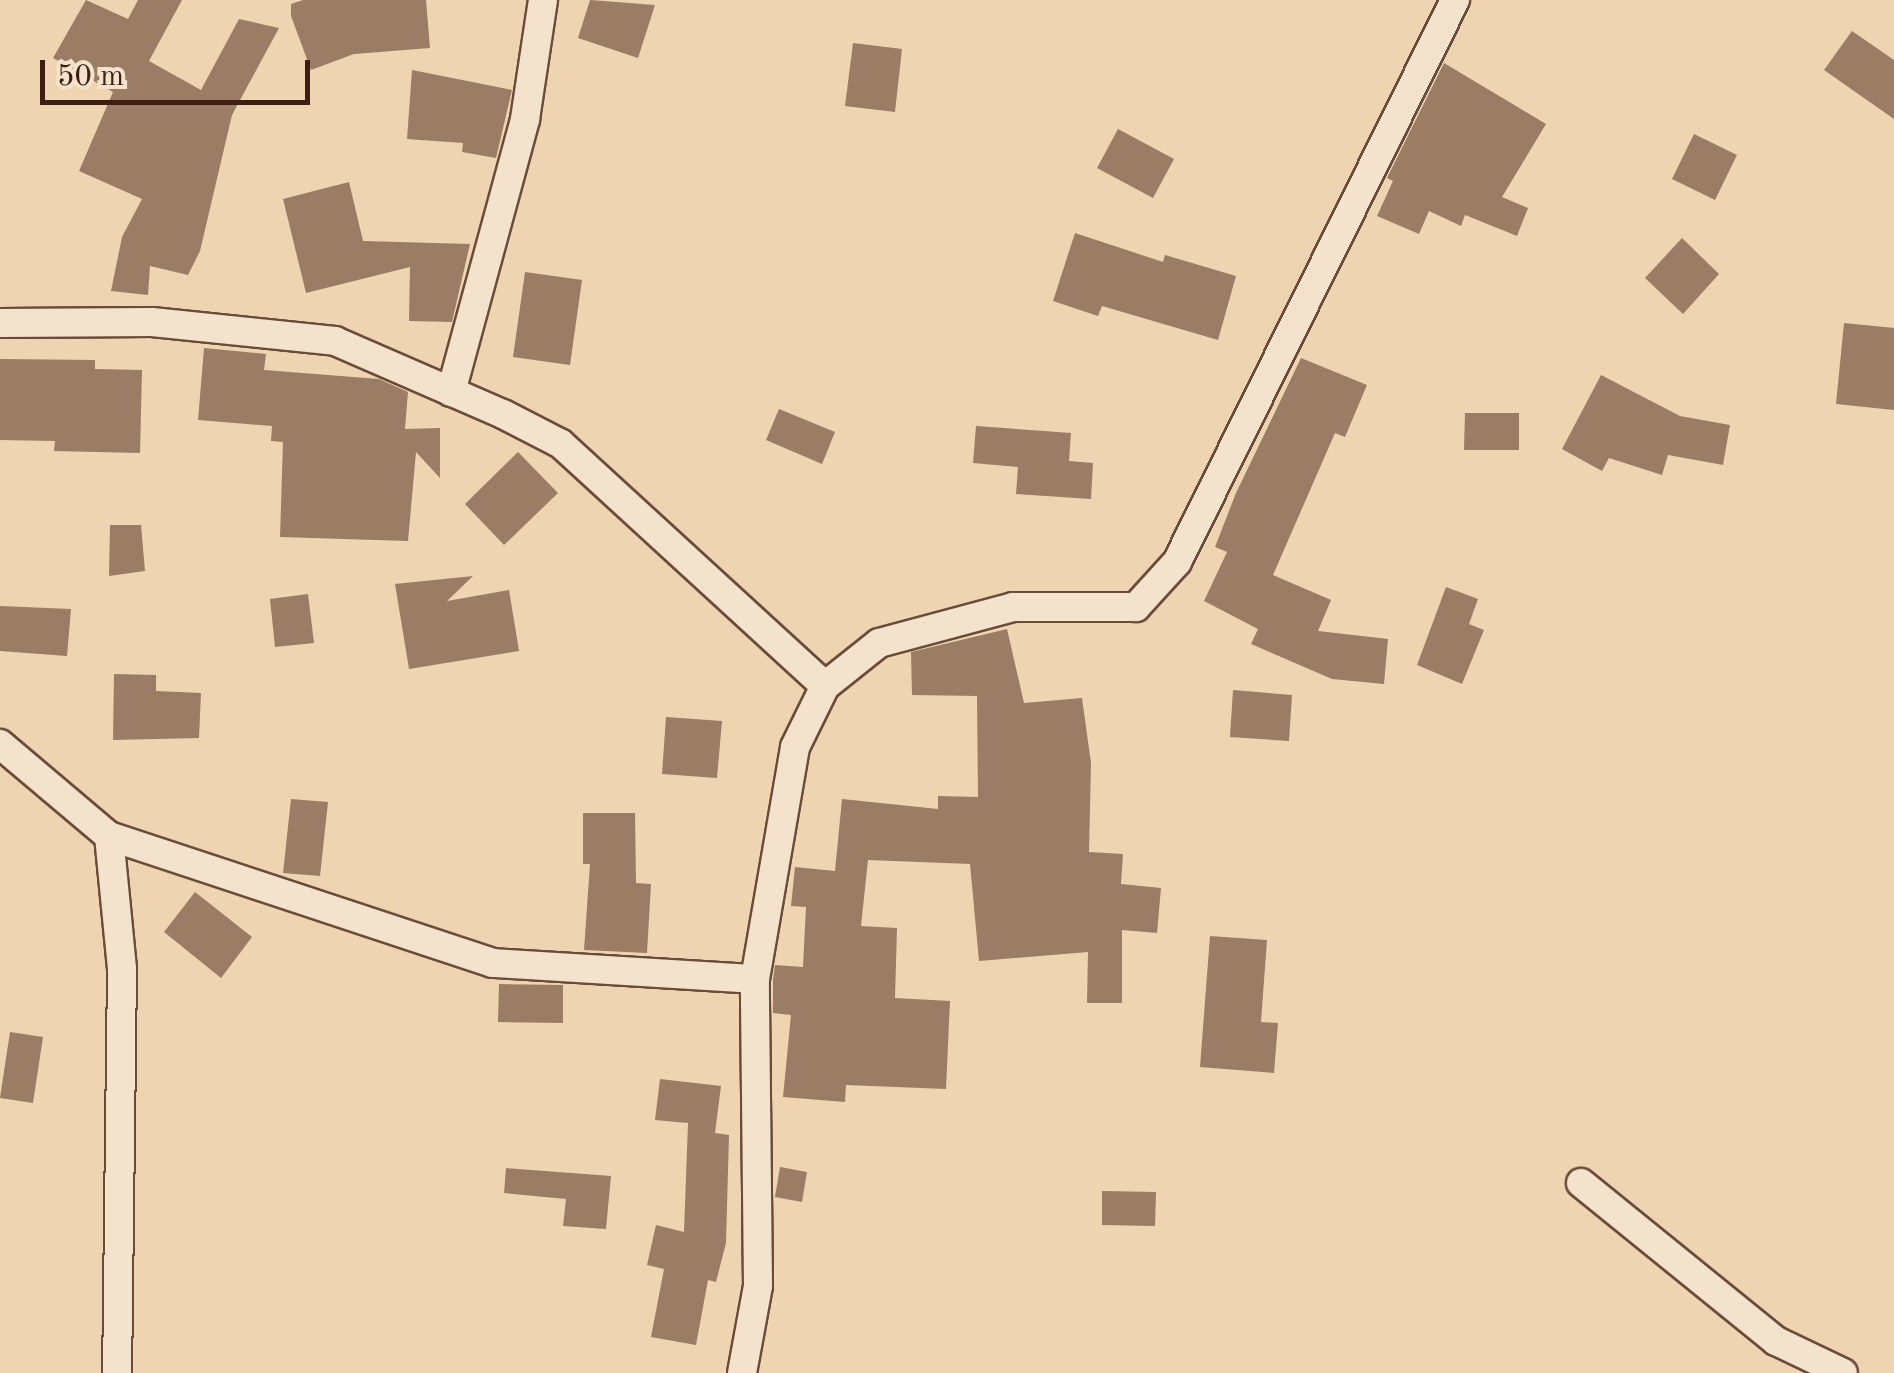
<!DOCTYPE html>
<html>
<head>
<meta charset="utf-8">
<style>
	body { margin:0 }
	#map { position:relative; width:1894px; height:1373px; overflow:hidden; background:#eed4b0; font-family:"Old Standard TT",serif }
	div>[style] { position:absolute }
	.building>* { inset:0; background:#9a7d64 }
	.roads { filter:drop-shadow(2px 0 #6a4c3a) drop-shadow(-2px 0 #6a4c3a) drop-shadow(0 2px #6a4c3a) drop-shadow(0 -2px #6a4c3a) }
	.street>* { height:28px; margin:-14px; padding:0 14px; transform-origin:14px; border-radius:14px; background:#f4e3cc }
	span { translate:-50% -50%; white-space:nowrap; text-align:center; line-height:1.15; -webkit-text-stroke:10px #f4e3cc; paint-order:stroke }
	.scale { position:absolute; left:40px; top:60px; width:270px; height:45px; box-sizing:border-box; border:5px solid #3e1e12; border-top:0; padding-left:12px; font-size:30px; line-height:35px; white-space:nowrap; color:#3e1e12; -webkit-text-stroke:8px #f4e3cc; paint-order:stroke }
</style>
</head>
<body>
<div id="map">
	<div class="building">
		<div style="clip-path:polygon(86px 0,128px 19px,138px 0,182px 0,149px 61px,201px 90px,239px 19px,279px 28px,232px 115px,200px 251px,188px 275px,150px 266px,148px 295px,111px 291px,122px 237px,142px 199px,79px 171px,113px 92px,53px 58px)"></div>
		<div style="clip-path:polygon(303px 0,426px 0,430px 48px,354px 54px,311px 70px,291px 16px,291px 4px)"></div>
		<div style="clip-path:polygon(590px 0,655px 5px,638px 58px,578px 38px)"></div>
		<div style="clip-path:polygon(1852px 31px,1894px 60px,1894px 119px,1824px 70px)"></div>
		<div style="clip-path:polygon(853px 43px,902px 49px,895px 112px,845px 106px)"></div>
		<div style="clip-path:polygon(1444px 63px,1546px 124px,1502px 197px,1528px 208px,1517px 236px,1465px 215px,1461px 226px,1429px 211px,1419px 234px,1377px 216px,1393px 181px,1387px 178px)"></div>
		<div style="clip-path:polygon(412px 70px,512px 90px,496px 158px,462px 152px,463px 143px,407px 139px)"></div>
		<div style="clip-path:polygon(1118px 129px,1174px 159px,1153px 198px,1097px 168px)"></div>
		<div style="clip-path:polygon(1694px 134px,1737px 155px,1715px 200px,1672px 179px)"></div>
		<div style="clip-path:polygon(349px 182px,363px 241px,470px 244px,452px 322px,409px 321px,410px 267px,306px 293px,283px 199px)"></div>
		<div style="clip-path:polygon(1075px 233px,1163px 262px,1165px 255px,1236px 276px,1218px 340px,1102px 306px,1098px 316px,1053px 301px)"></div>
		<div style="clip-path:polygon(1682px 238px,1719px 274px,1683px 314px,1645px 278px)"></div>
		<div style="clip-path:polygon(525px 272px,582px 280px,570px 365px,513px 357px)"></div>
		<div style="clip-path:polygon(1844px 323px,1894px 328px,1894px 410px,1836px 404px)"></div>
		<div style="clip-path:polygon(204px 348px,266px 354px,264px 370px,379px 379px,408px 392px,405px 429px,440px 428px,440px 478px,416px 452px,408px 541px,280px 537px,283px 442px,271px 441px,272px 426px,198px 420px)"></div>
		<div style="clip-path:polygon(1301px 358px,1367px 385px,1345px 437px,1335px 433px,1273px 575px,1331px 600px,1318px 631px,1388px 639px,1384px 684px,1332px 679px,1251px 644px,1258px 629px,1204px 601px,1227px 552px,1215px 547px,1236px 493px)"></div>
		<div style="clip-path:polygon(0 359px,95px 360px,95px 369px,142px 370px,140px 453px,54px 451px,55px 441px,0 440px)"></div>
		<div style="clip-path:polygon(1601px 375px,1680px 416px,1730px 425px,1723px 465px,1668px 455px,1662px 475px,1609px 458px,1602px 471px,1562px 449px)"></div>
		<div style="clip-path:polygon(779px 409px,835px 432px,822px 464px,766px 440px)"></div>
		<div style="clip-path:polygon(1465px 413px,1519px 413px,1519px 450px,1464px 450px)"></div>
		<div style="clip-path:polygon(976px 426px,1071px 433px,1069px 461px,1093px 463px,1091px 499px,1016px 494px,1018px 467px,973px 463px)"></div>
		<div style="clip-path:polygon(518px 452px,558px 493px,504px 545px,465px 504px)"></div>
		<div style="clip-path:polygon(110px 525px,141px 525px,145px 571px,109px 576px)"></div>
		<div style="clip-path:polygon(473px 576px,447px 601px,509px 590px,519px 651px,409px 669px,395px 584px)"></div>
		<div style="clip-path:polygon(1446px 587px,1478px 599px,1469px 624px,1484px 630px,1462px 684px,1417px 665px)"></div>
		<div style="clip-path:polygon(308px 594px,314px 643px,275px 647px,270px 599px)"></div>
		<div style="clip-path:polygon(0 606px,71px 609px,67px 656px,0 651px)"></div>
		<div style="clip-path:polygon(1007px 629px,1024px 703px,1082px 698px,1091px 763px,1089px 852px,1123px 854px,1121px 884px,1161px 888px,1157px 933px,1122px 930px,1122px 1003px,1087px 1003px,1088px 952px,979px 961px,970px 864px,868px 860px,861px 926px,897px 928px,895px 998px,950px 1001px,946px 1089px,846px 1085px,845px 1102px,783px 1097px,791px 1015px,773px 1013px,773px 980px,775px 965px,803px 967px,806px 907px,791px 906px,795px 867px,835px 871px,842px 799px,938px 809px,938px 796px,978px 797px,977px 696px,912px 695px,911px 652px)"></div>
		<div style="clip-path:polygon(114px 674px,156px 675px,156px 691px,201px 693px,199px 738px,113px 740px)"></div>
		<div style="clip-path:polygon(1233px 690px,1292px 695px,1289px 741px,1230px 737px)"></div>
		<div style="clip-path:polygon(666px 717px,722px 721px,717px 778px,662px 774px)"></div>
		<div style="clip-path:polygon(291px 799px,328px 802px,320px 876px,283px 873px)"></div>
		<div style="clip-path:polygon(583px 813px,635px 813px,636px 883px,651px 884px,647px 953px,584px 950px,590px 864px,583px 864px)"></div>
		<div style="clip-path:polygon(195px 892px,252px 937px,221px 978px,164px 932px)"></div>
		<div style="clip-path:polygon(1210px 936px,1267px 940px,1261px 1022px,1278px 1023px,1274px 1073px,1200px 1067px)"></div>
		<div style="clip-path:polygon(499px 984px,563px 985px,563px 1023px,498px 1022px)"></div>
		<div style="clip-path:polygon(10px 1032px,43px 1037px,33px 1103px,0 1098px)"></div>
		<div style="clip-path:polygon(660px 1079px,721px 1086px,715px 1133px,729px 1135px,726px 1243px,716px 1282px,708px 1280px,696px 1345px,651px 1337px,664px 1269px,647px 1265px,656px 1225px,684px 1232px,688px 1123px,655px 1120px)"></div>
		<div style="clip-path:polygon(780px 1167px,807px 1172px,802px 1202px,775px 1197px)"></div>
		<div style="clip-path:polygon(506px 1168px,611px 1176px,606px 1229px,563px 1226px,566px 1199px,504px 1193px)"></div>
		<div style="clip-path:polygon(1102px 1191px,1156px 1192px,1155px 1226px,1102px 1225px)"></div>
	</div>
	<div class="roads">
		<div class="street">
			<div style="left:0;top:323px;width:152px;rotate:-0.4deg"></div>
			<div style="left:152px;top:322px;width:184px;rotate:5.9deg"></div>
			<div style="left:335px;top:341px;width:183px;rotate:23.5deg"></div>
			<div style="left:503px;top:414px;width:65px;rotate:27.3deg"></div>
			<div style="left:561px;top:444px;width:358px;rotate:42.5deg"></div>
			<div style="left:451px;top:392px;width:283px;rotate:-74.8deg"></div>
			<div style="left:525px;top:119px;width:120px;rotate:-81.4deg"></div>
			<div style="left:0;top:744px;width:143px;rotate:40.2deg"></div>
			<div style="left:109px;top:836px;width:404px;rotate:18.3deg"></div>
			<div style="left:493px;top:963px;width:262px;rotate:3.5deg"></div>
			<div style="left:109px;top:836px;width:134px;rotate:84.4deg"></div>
			<div style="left:122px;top:969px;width:404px;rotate:90.7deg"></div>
			<div style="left:1581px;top:1183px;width:251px;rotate:39deg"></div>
			<div style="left:1776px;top:1341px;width:74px;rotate:25.5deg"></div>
			<div style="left:742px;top:1373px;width:88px;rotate:-79.6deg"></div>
			<div style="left:758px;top:1286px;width:307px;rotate:-90.6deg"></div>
			<div style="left:755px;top:979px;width:235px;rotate:-80.2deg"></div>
			<div style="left:795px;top:747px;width:68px;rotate:-63.8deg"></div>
			<div style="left:825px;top:686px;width:69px;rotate:-38.5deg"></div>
			<div style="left:879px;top:643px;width:139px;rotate:-15deg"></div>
			<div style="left:1013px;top:607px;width:123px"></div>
			<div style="left:1136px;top:607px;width:61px;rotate:-47.7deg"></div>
			<div style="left:1177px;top:562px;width:627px;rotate:-63.68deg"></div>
		</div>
	</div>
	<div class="scale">50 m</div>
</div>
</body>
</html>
